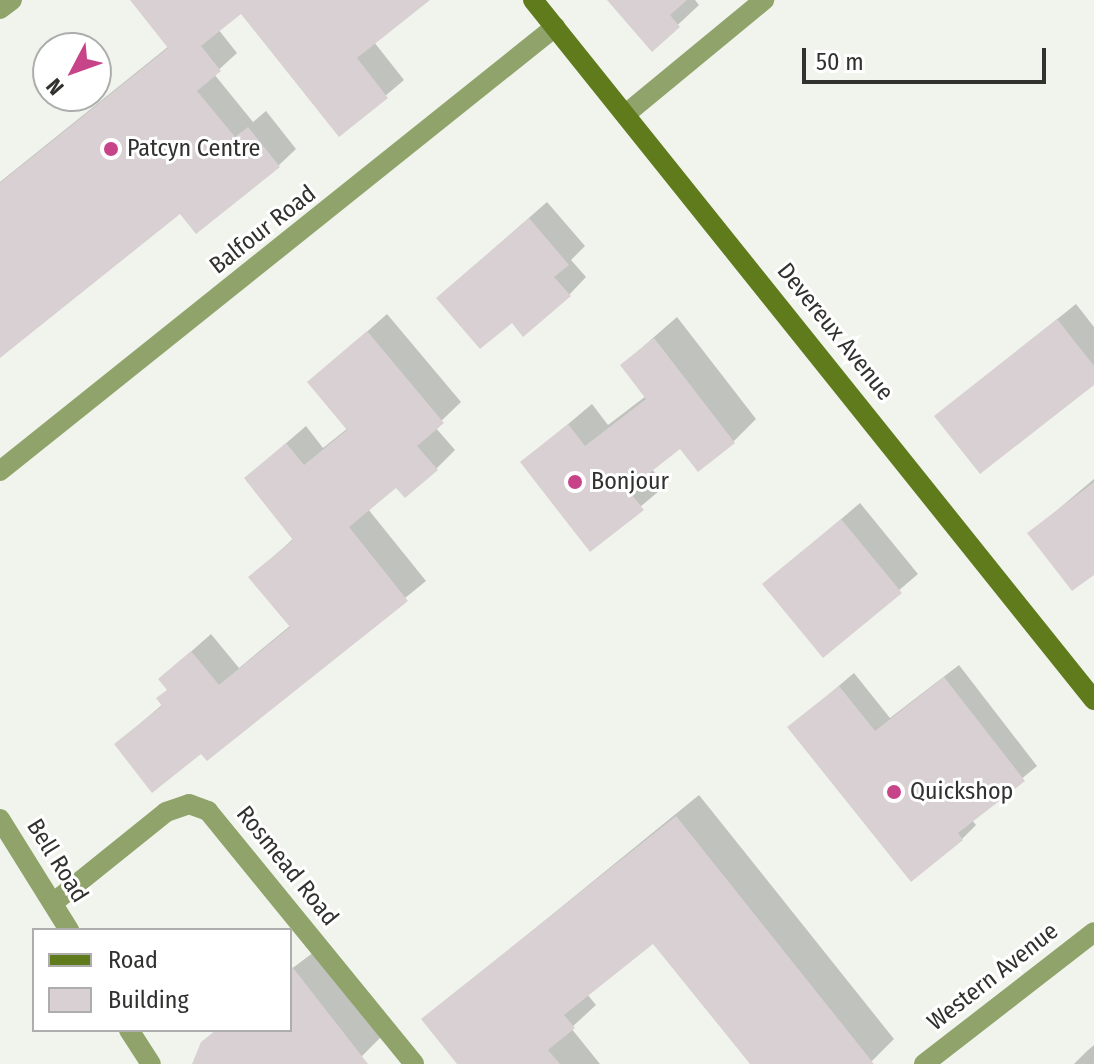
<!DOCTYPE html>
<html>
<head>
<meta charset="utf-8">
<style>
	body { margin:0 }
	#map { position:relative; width:1094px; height:1064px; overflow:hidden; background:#f1f4ed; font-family:"Fira Sans Condensed",sans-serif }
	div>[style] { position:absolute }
	.shadow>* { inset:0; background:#0003 }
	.building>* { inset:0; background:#d9d0d4 }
	.minor>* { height:20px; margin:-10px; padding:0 10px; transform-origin:10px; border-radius:10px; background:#8fa36b }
	.tertiary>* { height:20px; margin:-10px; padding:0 10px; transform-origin:10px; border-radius:10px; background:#8fa36b }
	.secondary>* { height:20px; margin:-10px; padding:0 10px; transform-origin:10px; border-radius:10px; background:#607b1c }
	.dots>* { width:22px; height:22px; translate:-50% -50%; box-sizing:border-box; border:4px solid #fff; border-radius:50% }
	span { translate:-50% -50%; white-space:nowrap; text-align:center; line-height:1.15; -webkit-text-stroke:6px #fff; paint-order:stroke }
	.poi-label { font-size:24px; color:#313230 }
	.left { translate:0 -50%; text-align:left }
	.street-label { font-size:24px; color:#313230 }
	.legend { position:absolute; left:32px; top:928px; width:260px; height:104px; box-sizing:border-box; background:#fff; border:2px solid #adadac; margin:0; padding:10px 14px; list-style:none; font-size:24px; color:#313230 }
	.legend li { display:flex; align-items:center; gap:16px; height:40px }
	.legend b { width:40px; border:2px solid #adadac }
	.north { position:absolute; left:32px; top:32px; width:80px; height:80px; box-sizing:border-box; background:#fff; border:2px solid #adadac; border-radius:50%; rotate:229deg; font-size:22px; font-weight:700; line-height:32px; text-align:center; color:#313230 }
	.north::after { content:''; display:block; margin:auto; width:28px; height:36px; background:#c84489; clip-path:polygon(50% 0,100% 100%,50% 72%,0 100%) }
	.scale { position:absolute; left:802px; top:48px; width:244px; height:36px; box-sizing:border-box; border:4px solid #313230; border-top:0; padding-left:10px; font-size:24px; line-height:28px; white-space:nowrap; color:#313230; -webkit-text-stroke:6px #fff; paint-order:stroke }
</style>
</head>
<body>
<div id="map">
	<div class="shadow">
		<div style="clip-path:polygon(138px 0,427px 0,374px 42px,404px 80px,339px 135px,241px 11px,218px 29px,237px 53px,214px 74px,253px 122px,266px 111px,296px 149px,278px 166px,180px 211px,0 356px,0 182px,169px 46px)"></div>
		<div style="clip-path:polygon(609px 0,695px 0,699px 5px,652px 49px)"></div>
		<div style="clip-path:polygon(547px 202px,585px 246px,571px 260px,586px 277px,569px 295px,512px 320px,438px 298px)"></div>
		<div style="clip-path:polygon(1076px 304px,1094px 327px,1094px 382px,937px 416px)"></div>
		<div style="clip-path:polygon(387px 314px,461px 402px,435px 427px,455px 450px,436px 469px,397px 486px,368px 509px,426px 581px,208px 758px,202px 751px,116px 744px,163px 704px,159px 698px,168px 689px,160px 679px,211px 634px,239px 668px,291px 625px,251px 577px,294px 538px,246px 478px,306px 426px,323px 448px,348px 428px,310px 382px)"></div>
		<div style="clip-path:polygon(677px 317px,756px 419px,733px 442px,680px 446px,652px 469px,665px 486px,590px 549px,523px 462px,592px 404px,608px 425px,646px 396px,622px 365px)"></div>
		<div style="clip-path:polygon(1094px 479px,1094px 572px,1030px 533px)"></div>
		<div style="clip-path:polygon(860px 503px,918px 574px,823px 655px,765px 584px)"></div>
		<div style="clip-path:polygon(959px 665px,1037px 766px,972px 820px,976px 825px,962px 839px,789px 728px,854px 673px,890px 718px)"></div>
		<div style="clip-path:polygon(699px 795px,894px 1039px,869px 1064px,752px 1064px,654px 941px,587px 994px,596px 1005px,571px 1028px,600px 1064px,460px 1064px,424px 1019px)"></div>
		<div style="clip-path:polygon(318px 949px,384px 1034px,362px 1056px,352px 1064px,203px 1043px,216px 1030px,290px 1030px,290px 970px)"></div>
		<div style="clip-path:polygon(1094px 1045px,1094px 1064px,1074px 1064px,1087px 1051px)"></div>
	</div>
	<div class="building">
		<div style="clip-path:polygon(130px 0,430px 0,357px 58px,388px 98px,339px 137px,241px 14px,201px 46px,221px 71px,197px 91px,235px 137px,248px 127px,280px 167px,196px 234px,180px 214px,0 358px,0 183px,168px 48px)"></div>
		<div style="clip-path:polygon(607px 0,687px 0,670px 15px,680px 27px,652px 52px)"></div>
		<div style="clip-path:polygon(529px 218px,569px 265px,554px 277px,571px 296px,523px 337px,512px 323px,480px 349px,436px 298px)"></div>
		<div style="clip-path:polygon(1057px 319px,1094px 366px,1094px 385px,980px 474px,934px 416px)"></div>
		<div style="clip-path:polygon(367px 331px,444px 423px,417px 446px,438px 470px,405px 498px,396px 488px,349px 527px,408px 601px,207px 761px,201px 754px,152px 793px,114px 744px,162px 706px,156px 698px,167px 690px,158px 679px,191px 651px,219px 685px,290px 627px,248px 577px,293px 540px,244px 478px,286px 443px,304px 465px,347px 430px,307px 382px)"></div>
		<div style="clip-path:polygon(654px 338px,735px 443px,698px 472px,680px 449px,628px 490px,644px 510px,590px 552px,520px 462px,568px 424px,585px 446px,646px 399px,620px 365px)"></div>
		<div style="clip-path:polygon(1094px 482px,1094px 575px,1072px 591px,1027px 533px)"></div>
		<div style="clip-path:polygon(841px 519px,902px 593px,823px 658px,762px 584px)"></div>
		<div style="clip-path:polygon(944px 677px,1025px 781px,958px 833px,963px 840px,911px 882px,787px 727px,839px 686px,875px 731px)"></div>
		<div style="clip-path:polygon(676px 816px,874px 1064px,750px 1064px,653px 944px,564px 1015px,575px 1028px,548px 1050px,560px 1064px,457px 1064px,421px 1019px)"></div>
		<div style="clip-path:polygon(290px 964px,368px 1064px,192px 1064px,201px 1042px,216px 1030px,290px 1030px)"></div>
	</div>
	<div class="minor">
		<div style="left:627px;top:113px;width:178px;rotate:-39.5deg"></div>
		<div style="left:0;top:471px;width:711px;rotate:-38.66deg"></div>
		<div style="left:0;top:819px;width:131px;rotate:58.1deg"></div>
		<div style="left:53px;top:903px;width:145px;rotate:-38.8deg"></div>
		<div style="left:166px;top:812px;width:24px;rotate:-19deg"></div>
		<div style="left:189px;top:804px;width:20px;rotate:20deg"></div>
		<div style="left:208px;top:811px;width:326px;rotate:50.8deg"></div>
		<div style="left:129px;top:1030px;width:40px;rotate:57.1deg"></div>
		<div style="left:924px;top:1064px;width:215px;rotate:-37.8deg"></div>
	</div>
	<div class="tertiary">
		<div style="left:0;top:9px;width:15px;rotate:-37deg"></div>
	</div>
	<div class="secondary">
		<div style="left:533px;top:0;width:897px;rotate:51.29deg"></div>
	</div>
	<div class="dots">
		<div style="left:111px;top:149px;background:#c84489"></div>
		<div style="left:575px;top:482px;background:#c84489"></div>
		<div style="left:894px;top:792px;background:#c84489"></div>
	</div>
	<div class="poi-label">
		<span class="left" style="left:127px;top:149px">Patcyn Centre</span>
		<span class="left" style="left:591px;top:482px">Bonjour</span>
		<span class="left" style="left:910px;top:792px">Quickshop</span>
	</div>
	<div class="street-label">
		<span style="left:263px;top:230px;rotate:-38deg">Balfour Road</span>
		<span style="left:835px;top:332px;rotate:51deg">Devereux Avenue</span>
		<span style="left:57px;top:861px;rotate:58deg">Bell Road</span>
		<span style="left:287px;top:866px;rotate:51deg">Rosmead Road</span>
		<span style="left:993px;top:977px;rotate:-38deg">Western Avenue</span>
	</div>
	<ul class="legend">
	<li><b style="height:10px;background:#607b1c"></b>Road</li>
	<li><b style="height:22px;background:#d9d0d4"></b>Building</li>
	</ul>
	<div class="north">N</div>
	<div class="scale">50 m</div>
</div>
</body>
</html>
